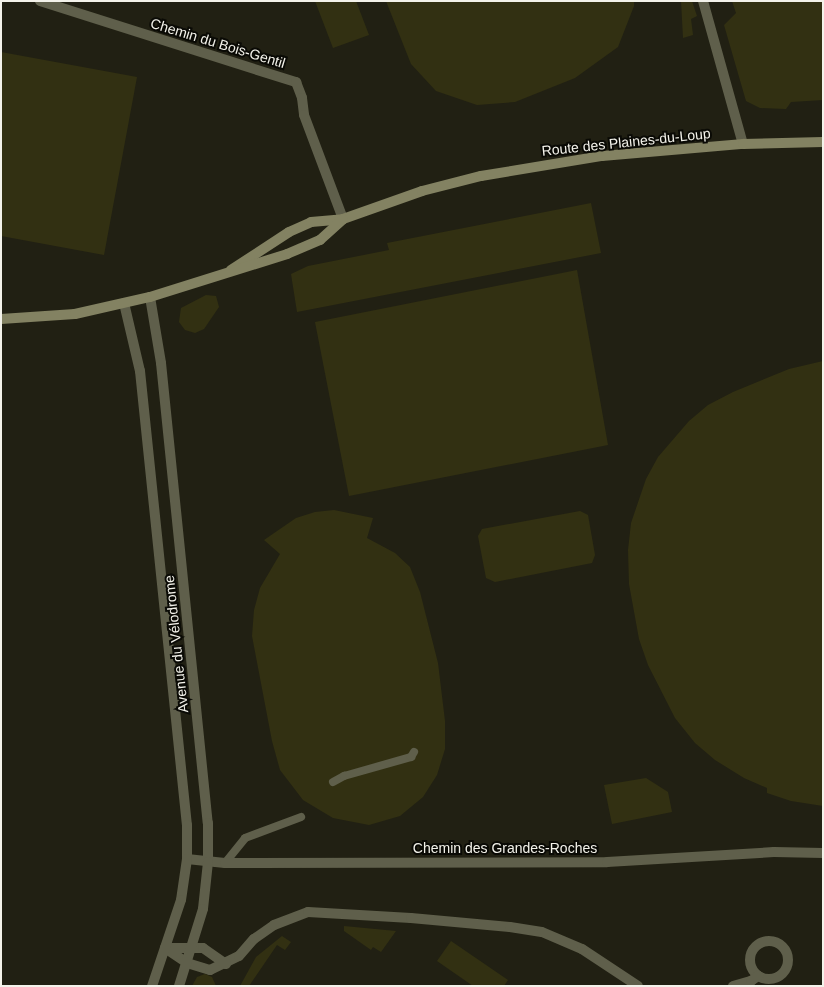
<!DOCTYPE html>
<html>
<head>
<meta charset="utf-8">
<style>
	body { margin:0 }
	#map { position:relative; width:824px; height:987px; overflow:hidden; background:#212013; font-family:Arial,sans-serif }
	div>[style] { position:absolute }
	.green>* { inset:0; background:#323012 }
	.service>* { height:8px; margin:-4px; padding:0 4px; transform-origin:4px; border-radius:4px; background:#5f5f4b }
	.minor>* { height:10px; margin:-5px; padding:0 5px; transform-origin:5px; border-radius:5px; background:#5f5f4b }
	.minor>.ring { margin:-5px; padding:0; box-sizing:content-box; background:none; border:10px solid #5f5f4b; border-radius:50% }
	.tertiary>* { height:10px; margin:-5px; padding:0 5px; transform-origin:5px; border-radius:5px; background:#5f5f4b }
	.secondary>* { height:10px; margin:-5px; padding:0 5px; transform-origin:5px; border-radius:5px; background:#838262 }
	span { translate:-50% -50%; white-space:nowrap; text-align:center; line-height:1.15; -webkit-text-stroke:4px #0a0a05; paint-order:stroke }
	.street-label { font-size:14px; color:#f3f2ea }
	.frame { position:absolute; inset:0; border:2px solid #f3f2ea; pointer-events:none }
</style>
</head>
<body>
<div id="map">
	<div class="green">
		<div style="clip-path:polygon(315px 1px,356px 1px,369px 35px,333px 48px)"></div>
		<div style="clip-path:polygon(386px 1px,634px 1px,634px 6px,618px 47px,575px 78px,515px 102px,477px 105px,436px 91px,411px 64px)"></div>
		<div style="clip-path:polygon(681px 1px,692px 1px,697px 16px,691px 19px,693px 35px,683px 38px)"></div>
		<div style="clip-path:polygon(732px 1px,823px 1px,823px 100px,791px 102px,786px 109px,760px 108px,746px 101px,724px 25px,736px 13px)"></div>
		<div style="clip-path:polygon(1px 52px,137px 77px,104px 255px,1px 236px)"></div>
		<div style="clip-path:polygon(591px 203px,601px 253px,297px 312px,291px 274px,308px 266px,389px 250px,387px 243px)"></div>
		<div style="clip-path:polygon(577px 270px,608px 445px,349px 496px,315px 322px)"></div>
		<div style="clip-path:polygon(206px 295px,216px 296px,219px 307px,204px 329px,195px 333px,185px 330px,179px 322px,181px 308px)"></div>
		<div style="clip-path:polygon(823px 361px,823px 806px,791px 801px,767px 793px,767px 788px,744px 778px,715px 760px,695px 743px,675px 718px,648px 665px,639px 639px,629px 584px,628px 550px,631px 523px,646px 479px,658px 457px,689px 421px,708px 405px,733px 392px,789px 369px)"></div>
		<div style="clip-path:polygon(334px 510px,373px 518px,367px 538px,395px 553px,410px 567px,420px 592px,438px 663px,445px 721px,445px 749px,437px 775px,423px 797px,400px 816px,369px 825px,333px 818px,303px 800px,280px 770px,272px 741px,252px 636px,254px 610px,260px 588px,280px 554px,264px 540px,296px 518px,315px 512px)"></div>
		<div style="clip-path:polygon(580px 511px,588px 515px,595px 555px,592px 563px,495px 582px,486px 578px,478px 536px,482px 529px)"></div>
		<div style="clip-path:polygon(646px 778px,668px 792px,672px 812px,612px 824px,604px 785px)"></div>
		<div style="clip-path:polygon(344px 926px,396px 931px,381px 952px,373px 947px,371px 950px,344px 931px)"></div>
		<div style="clip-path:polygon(282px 936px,291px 942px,285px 950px,277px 945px,249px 986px,240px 986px,256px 957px)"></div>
		<div style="clip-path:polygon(451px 941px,508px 980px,504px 986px,473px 986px,437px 961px)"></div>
		<div style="clip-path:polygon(205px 974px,212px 977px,216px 986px,192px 986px,197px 977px)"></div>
	</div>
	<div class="service">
		<div style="left:333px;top:782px;width:13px;rotate:-29deg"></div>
		<div style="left:344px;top:776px;width:70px;rotate:-15.8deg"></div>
		<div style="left:411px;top:757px;width:6px;rotate:-59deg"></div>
		<div style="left:225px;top:863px;width:32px;rotate:-51deg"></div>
		<div style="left:245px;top:838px;width:60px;rotate:-20.6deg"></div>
	</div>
	<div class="minor">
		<div style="left:40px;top:1px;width:269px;rotate:17.6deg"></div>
		<div style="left:296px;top:82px;width:17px;rotate:69deg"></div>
		<div style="left:302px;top:98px;width:17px;rotate:83deg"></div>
		<div style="left:304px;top:115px;width:111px;rotate:69.4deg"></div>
		<div style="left:703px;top:1px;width:148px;rotate:74.4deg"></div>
		<div style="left:187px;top:859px;width:38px;rotate:6deg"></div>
		<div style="left:225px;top:863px;width:382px;rotate:-0.1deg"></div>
		<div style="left:607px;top:862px;width:167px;rotate:-3.4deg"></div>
		<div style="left:774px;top:852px;width:49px;rotate:1.2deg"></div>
		<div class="ring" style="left:750px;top:941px;width:28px;height:28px"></div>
		<div style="left:165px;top:948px;width:27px;rotate:34deg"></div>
		<div style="left:187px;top:963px;width:24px;rotate:17deg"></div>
		<div style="left:210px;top:970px;width:32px;rotate:-26deg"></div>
		<div style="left:239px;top:956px;width:23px;rotate:-49deg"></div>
		<div style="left:254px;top:939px;width:24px;rotate:-35deg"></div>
		<div style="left:274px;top:925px;width:36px;rotate:-21deg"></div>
		<div style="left:308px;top:912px;width:103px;rotate:3.3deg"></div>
		<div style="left:411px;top:918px;width:99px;rotate:5.2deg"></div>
		<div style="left:510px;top:927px;width:32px;rotate:9deg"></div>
		<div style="left:542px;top:932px;width:43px;rotate:23deg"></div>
		<div style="left:582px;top:949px;width:67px;rotate:33.5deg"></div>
		<div style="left:165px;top:948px;width:38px"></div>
		<div style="left:203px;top:948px;width:28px;rotate:35deg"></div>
		<div style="left:733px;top:986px;width:19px;rotate:-16deg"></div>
		<div style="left:751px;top:981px;width:9px;rotate:-36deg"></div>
	</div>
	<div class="tertiary">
		<div style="left:150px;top:297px;width:67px;rotate:80.5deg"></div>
		<div style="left:161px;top:363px;width:462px;rotate:84.2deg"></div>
		<div style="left:208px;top:823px;width:39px;rotate:90deg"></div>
		<div style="left:208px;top:862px;width:47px;rotate:96.1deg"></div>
		<div style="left:203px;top:909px;width:81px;rotate:107.3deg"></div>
		<div style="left:124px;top:303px;width:70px;rotate:76.8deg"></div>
		<div style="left:140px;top:371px;width:456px;rotate:84.1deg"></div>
		<div style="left:187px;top:825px;width:34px;rotate:90deg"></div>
		<div style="left:187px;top:859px;width:41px;rotate:98.3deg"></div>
		<div style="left:181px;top:900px;width:91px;rotate:108.6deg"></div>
	</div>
	<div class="secondary">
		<div style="left:231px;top:270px;width:69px;rotate:-33.2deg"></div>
		<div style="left:289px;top:232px;width:24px;rotate:-24deg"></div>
		<div style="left:311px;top:222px;width:32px;rotate:-5deg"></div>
		<div style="left:343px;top:219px;width:84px;rotate:-19.5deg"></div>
		<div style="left:422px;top:191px;width:61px;rotate:-14.3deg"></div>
		<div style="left:481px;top:176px;width:123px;rotate:-9.4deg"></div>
		<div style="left:602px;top:156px;width:142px;rotate:-4.9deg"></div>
		<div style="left:743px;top:144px;width:80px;rotate:-1.4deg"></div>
		<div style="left:1px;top:319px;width:74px;rotate:-3.9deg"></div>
		<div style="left:75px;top:314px;width:77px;rotate:-12.8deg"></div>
		<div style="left:150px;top:297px;width:144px;rotate:-17.4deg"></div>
		<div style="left:287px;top:254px;width:36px;rotate:-23deg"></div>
		<div style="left:320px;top:240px;width:31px;rotate:-42deg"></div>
	</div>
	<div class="street-label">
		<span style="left:218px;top:43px;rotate:17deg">Chemin du Bois-Gentil</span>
		<span style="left:626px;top:142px;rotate:-6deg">Route des Plaines-du-Loup</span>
		<span style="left:176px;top:644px;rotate:-96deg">Avenue du Vélodrome</span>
		<span style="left:505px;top:848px">Chemin des Grandes-Roches</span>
	</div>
	<div class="frame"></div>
</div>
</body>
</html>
